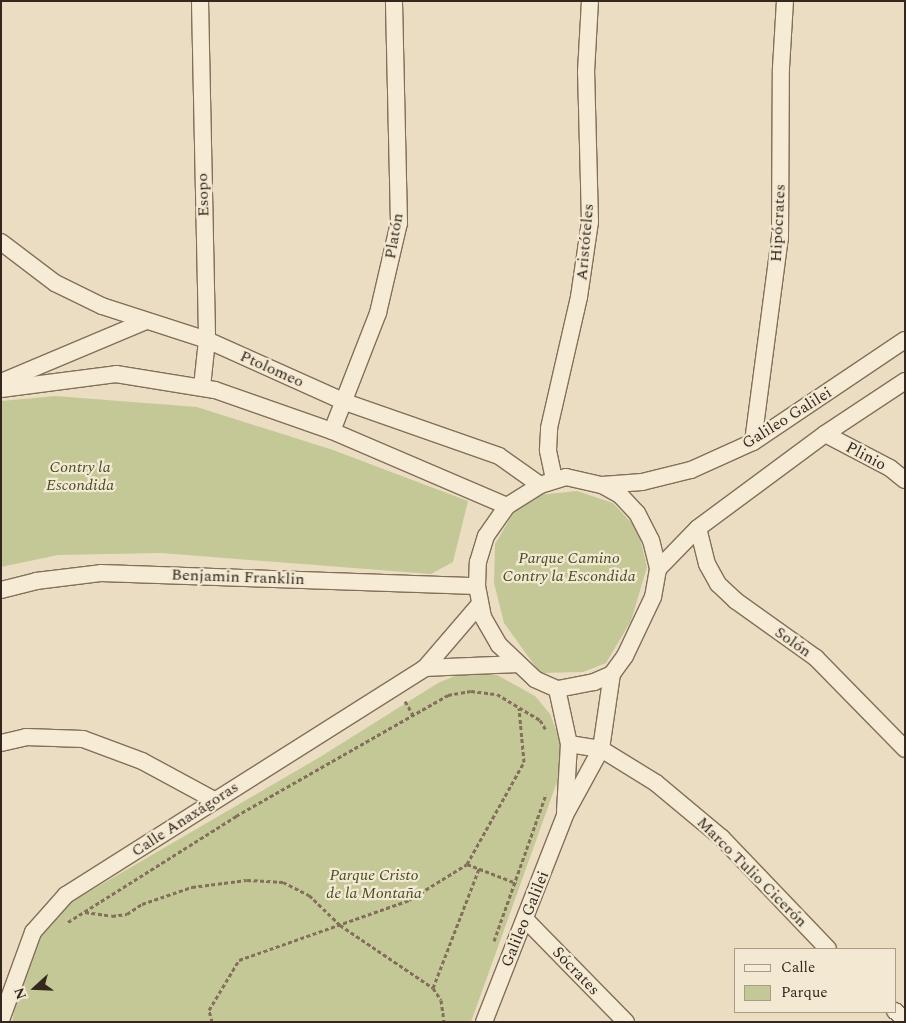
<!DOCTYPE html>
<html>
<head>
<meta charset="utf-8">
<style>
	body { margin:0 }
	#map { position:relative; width:906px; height:1023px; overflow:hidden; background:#ebddc2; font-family:Spectral,serif }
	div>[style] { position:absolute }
	.green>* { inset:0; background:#c4c897 }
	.path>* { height:3px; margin-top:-1.5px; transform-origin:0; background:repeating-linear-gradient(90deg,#836f5a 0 4px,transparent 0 6.5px) }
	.roads { filter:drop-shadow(1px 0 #836f5a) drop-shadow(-1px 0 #836f5a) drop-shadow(0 1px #836f5a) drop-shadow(0 -1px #836f5a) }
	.minor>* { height:16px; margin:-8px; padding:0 8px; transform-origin:8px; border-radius:8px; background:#f6ebd5 }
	span { translate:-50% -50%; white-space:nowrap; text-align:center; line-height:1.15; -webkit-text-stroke:4.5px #f3e8d1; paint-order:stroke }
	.street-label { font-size:16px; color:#34281e }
	.park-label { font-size:16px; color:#464f26; font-style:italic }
	.frame { position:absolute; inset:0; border:2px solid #34281e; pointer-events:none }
	.legend { position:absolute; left:734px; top:948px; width:162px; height:65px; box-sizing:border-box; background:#f3e8d1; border:1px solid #a79b89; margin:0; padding:6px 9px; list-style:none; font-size:15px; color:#34281e }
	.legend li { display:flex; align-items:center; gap:10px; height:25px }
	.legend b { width:25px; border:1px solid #a79b89 }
	.north { position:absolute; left:10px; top:963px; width:50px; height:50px; -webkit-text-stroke:4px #f3e8d1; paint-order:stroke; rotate:250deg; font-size:14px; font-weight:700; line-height:20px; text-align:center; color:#34281e }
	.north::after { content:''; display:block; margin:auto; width:18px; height:22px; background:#34281e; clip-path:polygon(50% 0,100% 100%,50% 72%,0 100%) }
</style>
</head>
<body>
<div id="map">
	<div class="green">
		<div style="clip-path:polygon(55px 396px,197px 407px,333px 450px,468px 501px,453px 562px,431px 574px,161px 553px,58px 555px,1px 567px,1px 401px)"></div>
		<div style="clip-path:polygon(577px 491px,613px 503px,638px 530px,647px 567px,631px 621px,606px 663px,583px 672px,540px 673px,504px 623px,494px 583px,495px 544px,514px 512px,538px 495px)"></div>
		<div style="clip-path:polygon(476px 673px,497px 675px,535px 696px,550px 714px,561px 743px,562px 768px,471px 1022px,12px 1022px,19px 985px,35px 943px,52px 919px,73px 901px,320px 757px,438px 683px,457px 675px)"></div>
	</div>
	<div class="path">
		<div style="left:405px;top:701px;width:16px;rotate:60deg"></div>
		<div style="left:467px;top:864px;width:53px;rotate:21.2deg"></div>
		<div style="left:85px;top:912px;width:27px;rotate:8deg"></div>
		<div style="left:112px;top:916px;width:15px;rotate:-8deg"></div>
		<div style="left:127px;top:914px;width:18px;rotate:-34deg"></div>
		<div style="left:142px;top:904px;width:53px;rotate:-18.8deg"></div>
		<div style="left:192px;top:887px;width:55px;rotate:-7.3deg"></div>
		<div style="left:247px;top:880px;width:36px;rotate:3deg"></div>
		<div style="left:283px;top:882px;width:29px;rotate:27deg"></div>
		<div style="left:309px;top:895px;width:43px;rotate:44.1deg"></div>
		<div style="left:340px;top:925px;width:112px;rotate:34.1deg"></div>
		<div style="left:433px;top:988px;width:14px;rotate:56deg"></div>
		<div style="left:441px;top:1000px;width:22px;rotate:82deg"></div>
		<div style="left:68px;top:922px;width:199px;rotate:-32.2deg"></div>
		<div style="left:236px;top:816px;width:244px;rotate:-29.7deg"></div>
		<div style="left:448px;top:695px;width:23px;rotate:-10deg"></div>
		<div style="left:471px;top:691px;width:26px;rotate:7deg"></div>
		<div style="left:497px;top:694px;width:50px;rotate:31.2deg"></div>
		<div style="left:540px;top:720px;width:12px;rotate:59deg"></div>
		<div style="left:494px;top:941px;width:156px;rotate:-70.5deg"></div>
		<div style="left:433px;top:988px;width:128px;rotate:-68.9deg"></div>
		<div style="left:212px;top:1022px;width:12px;rotate:-104deg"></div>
		<div style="left:209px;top:1010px;width:58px;rotate:-59deg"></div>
		<div style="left:239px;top:960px;width:180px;rotate:-19.4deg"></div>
		<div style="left:409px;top:900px;width:68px;rotate:-31.8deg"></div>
		<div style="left:467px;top:864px;width:117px;rotate:-60.8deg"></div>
		<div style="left:524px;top:762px;width:54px;rotate:-95.3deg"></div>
	</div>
	<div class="roads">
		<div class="minor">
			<div style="left:200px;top:1px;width:339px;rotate:88.8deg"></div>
			<div style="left:207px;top:340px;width:47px;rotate:96.1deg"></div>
			<div style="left:1px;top:242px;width:68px;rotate:37.2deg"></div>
			<div style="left:55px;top:283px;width:52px;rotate:26.1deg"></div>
			<div style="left:102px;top:306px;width:110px;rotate:17.9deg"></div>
			<div style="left:207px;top:340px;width:151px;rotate:24.2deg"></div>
			<div style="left:345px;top:402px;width:163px;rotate:19.3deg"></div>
			<div style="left:499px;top:456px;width:50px;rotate:35.3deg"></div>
			<div style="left:1px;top:382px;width:157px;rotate:-22.8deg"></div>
			<div style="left:1px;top:389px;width:116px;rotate:-7.4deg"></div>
			<div style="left:116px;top:374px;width:100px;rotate:9.2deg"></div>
			<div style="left:215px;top:390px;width:124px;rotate:19.3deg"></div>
			<div style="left:332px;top:431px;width:190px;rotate:23.2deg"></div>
			<div style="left:332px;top:431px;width:127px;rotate:-68.7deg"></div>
			<div style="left:378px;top:313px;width:92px;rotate:-76.9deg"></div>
			<div style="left:399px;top:223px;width:222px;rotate:-91.3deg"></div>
			<div style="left:825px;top:434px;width:73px;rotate:27.6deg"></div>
			<div style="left:890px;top:468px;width:19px;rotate:39deg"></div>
			<div style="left:753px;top:442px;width:207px;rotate:-82.5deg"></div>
			<div style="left:780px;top:237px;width:169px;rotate:-89.7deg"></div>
			<div style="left:781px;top:68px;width:67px;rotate:-86.6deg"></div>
			<div style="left:566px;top:477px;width:37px;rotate:13deg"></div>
			<div style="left:602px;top:485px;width:21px;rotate:29deg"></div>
			<div style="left:620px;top:495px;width:25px;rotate:47deg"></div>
			<div style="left:637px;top:513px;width:30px;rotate:63deg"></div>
			<div style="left:651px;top:540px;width:30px;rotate:76deg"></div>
			<div style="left:658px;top:569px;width:28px;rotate:100deg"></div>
			<div style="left:653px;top:597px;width:65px;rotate:115.4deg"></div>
			<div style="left:625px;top:656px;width:22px;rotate:126deg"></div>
			<div style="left:612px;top:674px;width:20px;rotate:156deg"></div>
			<div style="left:594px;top:682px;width:38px;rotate:169deg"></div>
			<div style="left:557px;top:689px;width:24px;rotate:-156deg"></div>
			<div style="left:535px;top:679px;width:50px;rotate:-136.6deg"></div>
			<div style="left:499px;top:645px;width:32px;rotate:-120deg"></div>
			<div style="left:483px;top:617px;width:32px;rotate:-101deg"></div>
			<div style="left:477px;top:586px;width:24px;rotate:-88deg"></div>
			<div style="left:478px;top:562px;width:27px;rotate:-73deg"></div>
			<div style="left:486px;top:536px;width:37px;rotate:-55deg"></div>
			<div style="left:507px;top:506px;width:39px;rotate:-32deg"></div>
			<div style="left:540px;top:485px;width:27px;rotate:-17deg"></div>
			<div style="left:554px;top:479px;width:30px;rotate:-102deg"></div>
			<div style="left:548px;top:450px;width:22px;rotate:-87deg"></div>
			<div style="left:549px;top:428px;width:134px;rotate:-77.1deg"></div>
			<div style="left:579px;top:297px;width:76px;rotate:-81.7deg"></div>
			<div style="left:590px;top:222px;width:150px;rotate:-91.5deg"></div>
			<div style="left:586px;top:72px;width:71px;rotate:-86.8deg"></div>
			<div style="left:602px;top:485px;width:40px;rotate:-4.3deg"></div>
			<div style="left:642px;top:482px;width:50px;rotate:-13.8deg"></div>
			<div style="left:691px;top:470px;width:68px;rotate:-24.3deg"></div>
			<div style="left:753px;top:442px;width:183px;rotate:-33.9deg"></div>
			<div style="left:698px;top:528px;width:37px;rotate:76deg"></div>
			<div style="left:707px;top:564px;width:23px;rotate:61deg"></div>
			<div style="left:718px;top:584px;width:25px;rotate:43deg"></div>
			<div style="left:736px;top:601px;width:98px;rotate:35.5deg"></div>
			<div style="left:816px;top:658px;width:127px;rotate:45.6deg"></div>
			<div style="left:658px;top:569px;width:57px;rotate:-45.7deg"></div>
			<div style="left:698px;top:528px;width:158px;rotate:-36.5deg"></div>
			<div style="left:825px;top:434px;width:96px;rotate:-33.5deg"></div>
			<div style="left:1px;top:590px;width:36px;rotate:-14deg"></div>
			<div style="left:36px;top:581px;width:65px;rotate:-7deg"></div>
			<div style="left:101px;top:573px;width:376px;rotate:2deg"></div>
			<div style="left:425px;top:668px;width:92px;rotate:-2.5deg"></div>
			<div style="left:557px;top:689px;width:56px;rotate:77.7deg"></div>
			<div style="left:569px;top:744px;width:67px;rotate:93.4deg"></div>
			<div style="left:1px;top:743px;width:26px;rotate:-13deg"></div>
			<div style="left:26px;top:737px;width:57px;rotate:2deg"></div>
			<div style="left:83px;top:739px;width:63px;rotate:20.4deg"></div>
			<div style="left:142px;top:761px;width:82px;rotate:28.4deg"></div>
			<div style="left:569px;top:744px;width:32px;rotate:9deg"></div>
			<div style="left:601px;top:749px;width:65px;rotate:31.7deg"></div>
			<div style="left:656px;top:783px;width:86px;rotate:39.8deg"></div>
			<div style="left:722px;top:838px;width:153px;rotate:46.3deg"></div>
			<div style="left:526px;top:920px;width:143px;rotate:45.6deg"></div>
			<div style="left:895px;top:1011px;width:13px;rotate:39deg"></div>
			<div style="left:1px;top:1020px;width:94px;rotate:-70deg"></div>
			<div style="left:33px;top:932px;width:50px;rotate:-48.3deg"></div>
			<div style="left:66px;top:895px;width:425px;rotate:-32.3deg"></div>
			<div style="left:425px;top:668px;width:83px;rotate:-49.4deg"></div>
			<div style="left:484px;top:1022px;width:222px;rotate:-68.6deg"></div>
			<div style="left:565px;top:815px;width:75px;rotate:-61.4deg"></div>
			<div style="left:601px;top:749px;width:76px;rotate:-81.7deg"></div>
		</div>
	</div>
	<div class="street-label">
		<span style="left:203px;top:195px;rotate:-92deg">Esopo</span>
		<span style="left:778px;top:223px;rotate:-87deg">Hipócrates</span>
		<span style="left:394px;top:236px;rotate:-80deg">Platón</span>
		<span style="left:585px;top:242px;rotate:-85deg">Aristóteles</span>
		<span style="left:272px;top:369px;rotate:24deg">Ptolomeo</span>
		<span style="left:787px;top:418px;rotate:-32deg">Galileo Galilei</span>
		<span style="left:866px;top:456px;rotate:28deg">Plinio</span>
		<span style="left:238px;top:577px;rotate:2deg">Benjamin Franklin</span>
		<span style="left:793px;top:642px;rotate:35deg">Solón</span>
		<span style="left:185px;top:819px;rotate:-33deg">Calle Anaxágoras</span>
		<span style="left:752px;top:872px;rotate:45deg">Marco Tulio Cicerón</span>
		<span style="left:525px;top:919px;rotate:-68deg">Galileo Galilei</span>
		<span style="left:576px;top:971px;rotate:46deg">Sócrates</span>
	</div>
	<div class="park-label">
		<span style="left:80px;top:476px">Contry la<br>Escondida</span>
		<span style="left:569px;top:567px">Parque Camino<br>Contry la Escondida</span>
		<span style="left:374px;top:884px">Parque Cristo<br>de la Montaña</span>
	</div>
	<div class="frame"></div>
	<ul class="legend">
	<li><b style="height:6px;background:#f6ebd5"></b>Calle</li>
	<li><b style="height:14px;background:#c4c897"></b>Parque</li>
	</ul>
	<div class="north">N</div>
</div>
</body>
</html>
